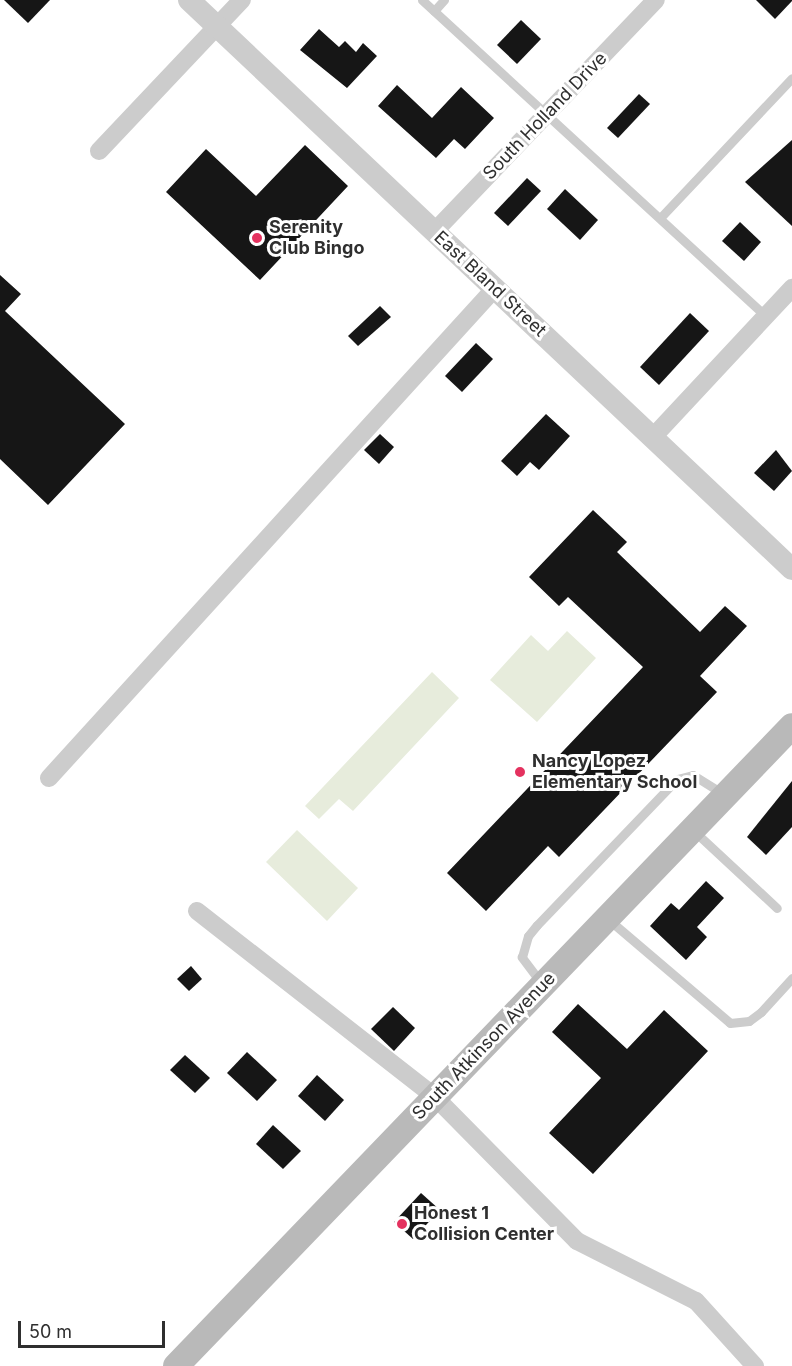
<!DOCTYPE html>
<html>
<head>
<meta charset="utf-8">
<style>
	body { margin:0 }
	#map { position:relative; width:792px; height:1366px; overflow:hidden; background:#fff; font-family:Inter,sans-serif }
	div>[style] { position:absolute }
	.green>* { inset:0; background:#e7ecdc }
	.building>* { inset:0; background:#161616 }
	.service>* { height:9px; margin:-4.5px; padding:0 4.5px; transform-origin:4.5px; border-radius:4.5px; background:#ccc }
	.minor>* { height:18px; margin:-9px; padding:0 9px; transform-origin:9px; border-radius:9px; background:#ccc }
	.tertiary>* { height:22px; margin:-11px; padding:0 11px; transform-origin:11px; border-radius:11px; background:#ccc }
	.secondary>* { height:26px; margin:-13px; padding:0 13px; transform-origin:13px; border-radius:13px; background:#b9b9b9 }
	.dots>* { width:16px; height:16px; translate:-50% -50%; box-sizing:border-box; border:3px solid #fff; border-radius:50% }
	span { translate:-50% -50%; white-space:nowrap; text-align:center; line-height:1.15; -webkit-text-stroke:6px #fff; paint-order:stroke }
	.street-label { font-size:18px; color:#2f2f2f }
	.poi-label { font-size:18px; color:#2f2f2f; font-weight:700 }
	.left { translate:0 -50%; text-align:left }
	.scale { position:absolute; left:18px; top:1321px; width:147px; height:27px; box-sizing:border-box; border:3px solid #2f2f2f; border-top:0; padding-left:8px; font-size:18px; line-height:21px; white-space:nowrap; color:#2f2f2f; -webkit-text-stroke:4px #fff; paint-order:stroke }
</style>
</head>
<body>
<div id="map">
	<div class="green">
		<div style="clip-path:polygon(567px 631px,596px 658px,537px 722px,490px 680px,531px 635px,548px 651px)"></div>
		<div style="clip-path:polygon(432px 672px,459px 698px,353px 811px,339px 799px,319px 819px,305px 806px)"></div>
		<div style="clip-path:polygon(297px 830px,358px 888px,327px 921px,266px 862px)"></div>
	</div>
	<div class="building">
		<div style="clip-path:polygon(4px 0,50px 0,28px 23px)"></div>
		<div style="clip-path:polygon(756px 0,792px 0,792px 1px,775px 19px)"></div>
		<div style="clip-path:polygon(521px 20px,541px 39px,517px 64px,497px 45px)"></div>
		<div style="clip-path:polygon(319px 29px,339px 47px,345px 41px,356px 52px,363px 43px,377px 56px,347px 88px,300px 50px)"></div>
		<div style="clip-path:polygon(397px 85px,432px 118px,461px 87px,494px 118px,465px 149px,454px 139px,436px 158px,378px 106px)"></div>
		<div style="clip-path:polygon(639px 94px,650px 104px,618px 138px,607px 128px)"></div>
		<div style="clip-path:polygon(792px 140px,792px 226px,745px 182px)"></div>
		<div style="clip-path:polygon(305px 145px,348px 186px,260px 280px,166px 192px,206px 149px,256px 196px)"></div>
		<div style="clip-path:polygon(527px 178px,541px 191px,508px 226px,494px 213px)"></div>
		<div style="clip-path:polygon(565px 189px,598px 220px,580px 240px,547px 209px)"></div>
		<div style="clip-path:polygon(740px 222px,761px 242px,744px 261px,722px 241px)"></div>
		<div style="clip-path:polygon(0 275px,21px 294px,5px 311px,125px 424px,48px 505px,0 459px)"></div>
		<div style="clip-path:polygon(380px 306px,391px 317px,358px 346px,348px 336px)"></div>
		<div style="clip-path:polygon(690px 313px,709px 331px,659px 385px,640px 367px)"></div>
		<div style="clip-path:polygon(476px 343px,493px 359px,462px 392px,445px 376px)"></div>
		<div style="clip-path:polygon(546px 414px,570px 436px,539px 470px,530px 462px,517px 476px,501px 461px)"></div>
		<div style="clip-path:polygon(380px 434px,394px 447px,379px 464px,364px 450px)"></div>
		<div style="clip-path:polygon(776px 450px,792px 471px,774px 491px,754px 473px)"></div>
		<div style="clip-path:polygon(593px 510px,627px 542px,617px 552px,700px 632px,725px 606px,747px 626px,700px 676px,717px 692px,559px 857px,548px 846px,486px 911px,447px 873px,643px 667px,568px 597px,559px 606px,529px 577px)"></div>
		<div style="clip-path:polygon(792px 781px,792px 827px,766px 855px,747px 837px)"></div>
		<div style="clip-path:polygon(706px 881px,724px 898px,697px 927px,707px 937px,686px 960px,650px 926px,671px 903px,679px 910px)"></div>
		<div style="clip-path:polygon(191px 966px,202px 979px,189px 991px,177px 979px)"></div>
		<div style="clip-path:polygon(578px 1004px,627px 1049px,664px 1010px,708px 1051px,593px 1174px,549px 1133px,601px 1078px,552px 1032px)"></div>
		<div style="clip-path:polygon(393px 1007px,415px 1028px,394px 1051px,371px 1029px)"></div>
		<div style="clip-path:polygon(247px 1052px,277px 1080px,257px 1101px,227px 1073px)"></div>
		<div style="clip-path:polygon(185px 1055px,210px 1078px,195px 1093px,170px 1070px)"></div>
		<div style="clip-path:polygon(317px 1075px,344px 1100px,325px 1121px,298px 1096px)"></div>
		<div style="clip-path:polygon(273px 1125px,301px 1151px,283px 1169px,256px 1144px)"></div>
		<div style="clip-path:polygon(421px 1193px,440px 1210px,413px 1239px,394px 1222px)"></div>
	</div>
	<div class="service">
		<div style="left:422px;top:0;width:467px;rotate:42.6deg"></div>
		<div style="left:434px;top:11px;width:15px;rotate:-48deg"></div>
		<div style="left:660px;top:218px;width:192px;rotate:-46.7deg"></div>
		<div style="left:694px;top:831px;width:113px;rotate:42.9deg"></div>
		<div style="left:608px;top:919px;width:160px;rotate:40.4deg"></div>
		<div style="left:730px;top:1023px;width:19px;rotate:-6deg"></div>
		<div style="left:749px;top:1021px;width:15px;rotate:-37deg"></div>
		<div style="left:761px;top:1012px;width:46px;rotate:-47.6deg"></div>
		<div style="left:542px;top:984px;width:34px;rotate:-127deg"></div>
		<div style="left:522px;top:957px;width:22px;rotate:-74deg"></div>
		<div style="left:528px;top:936px;width:14px;rotate:-51deg"></div>
		<div style="left:537px;top:925px;width:202px;rotate:-46.2deg"></div>
		<div style="left:677px;top:779px;width:16px;rotate:-14deg"></div>
		<div style="left:693px;top:775px;width:36px;rotate:32deg"></div>
	</div>
	<div class="minor">
		<div style="left:99px;top:151px;width:208px;rotate:-46.6deg"></div>
		<div style="left:434px;top:232px;width:321px;rotate:-46.3deg"></div>
		<div style="left:653px;top:437px;width:204px;rotate:-47deg"></div>
		<div style="left:49px;top:778px;width:663px;rotate:-47.69deg"></div>
		<div style="left:197px;top:911px;width:302px;rotate:38deg"></div>
		<div style="left:435px;top:1097px;width:202px;rotate:45.4deg"></div>
		<div style="left:577px;top:1241px;width:133px;rotate:26.8deg"></div>
		<div style="left:696px;top:1301px;width:88px;rotate:47.8deg"></div>
	</div>
	<div class="tertiary">
		<div style="left:189px;top:0;width:829px;rotate:43.34deg"></div>
	</div>
	<div class="secondary">
		<div style="left:176px;top:1366px;width:888px;rotate:-46.09deg"></div>
	</div>
	<div class="dots">
		<div style="left:257px;top:238px;background:#e4325f"></div>
		<div style="left:520px;top:772px;background:#e4325f"></div>
		<div style="left:402px;top:1224px;background:#e4325f"></div>
	</div>
	<div class="street-label">
		<span style="left:545px;top:116px;rotate:-46deg">South Holland Drive</span>
		<span style="left:490px;top:284px;rotate:43deg">East Bland Street</span>
		<span style="left:484px;top:1046px;rotate:-46deg">South Atkinson Avenue</span>
	</div>
	<div class="poi-label">
		<span class="left" style="left:269px;top:238px">Serenity<br>Club Bingo</span>
		<span class="left" style="left:532px;top:772px">Nancy Lopez<br>Elementary School</span>
		<span class="left" style="left:414px;top:1224px">Honest 1<br>Collision Center</span>
	</div>
	<div class="scale">50 m</div>
</div>
</body>
</html>
